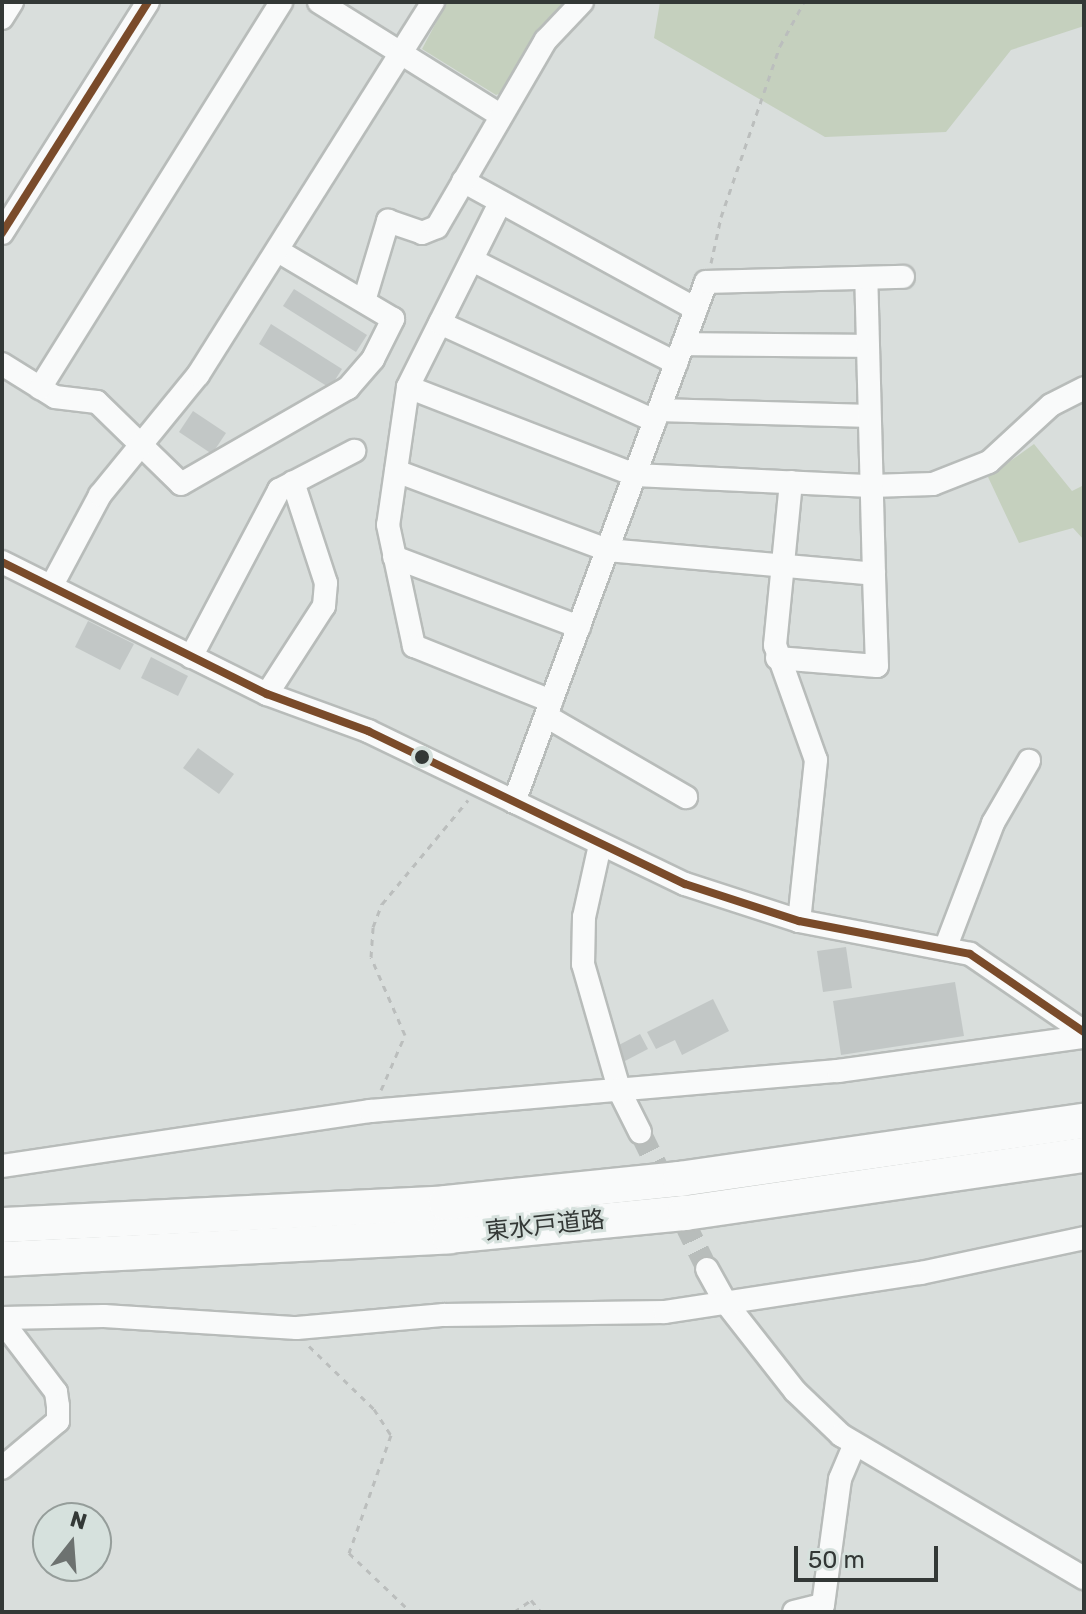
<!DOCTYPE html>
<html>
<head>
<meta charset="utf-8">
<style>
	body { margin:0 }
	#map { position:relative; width:1086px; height:1614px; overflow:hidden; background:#d9dedc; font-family:Rubik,"Noto Sans JP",sans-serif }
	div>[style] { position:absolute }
	.green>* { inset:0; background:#c5d0be }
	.building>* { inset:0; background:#c2c7c6 }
	.minor-tunnel>* { height:22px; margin-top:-11px; transform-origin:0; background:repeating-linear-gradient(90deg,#b8bdbb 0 22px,transparent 0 33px) }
	.path>* { height:3px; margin-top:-1.5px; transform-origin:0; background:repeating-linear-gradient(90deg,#bbbebd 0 6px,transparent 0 12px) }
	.roads { filter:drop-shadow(2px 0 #b8bcba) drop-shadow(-2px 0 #b8bcba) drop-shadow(0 2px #b8bcba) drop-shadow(0 -2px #b8bcba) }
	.minor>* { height:22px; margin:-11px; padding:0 11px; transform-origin:11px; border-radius:11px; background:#f9fafa }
	.highway>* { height:34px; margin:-17px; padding:0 17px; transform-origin:17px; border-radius:17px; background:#f9fafa }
	.bus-1>* { height:8px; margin:-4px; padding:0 4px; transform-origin:4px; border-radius:4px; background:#7a4b2a }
	.dots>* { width:22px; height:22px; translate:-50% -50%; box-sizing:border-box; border:4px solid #d6e1dd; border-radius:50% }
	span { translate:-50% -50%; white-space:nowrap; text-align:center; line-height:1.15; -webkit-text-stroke:6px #d6e1dd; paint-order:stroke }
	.street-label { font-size:24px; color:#333836 }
	.frame { position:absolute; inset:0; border:4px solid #333836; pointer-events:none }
	.north { position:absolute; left:32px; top:1502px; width:80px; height:80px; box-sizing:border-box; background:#d6e1dd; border:2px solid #959d9a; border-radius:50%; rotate:17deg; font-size:22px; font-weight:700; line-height:32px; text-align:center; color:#333836 }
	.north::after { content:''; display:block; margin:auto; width:28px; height:36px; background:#6d7270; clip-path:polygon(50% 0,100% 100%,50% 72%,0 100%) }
	.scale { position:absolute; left:794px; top:1546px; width:144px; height:36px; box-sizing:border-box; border:4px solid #333836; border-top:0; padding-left:10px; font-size:24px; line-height:28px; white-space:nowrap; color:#333836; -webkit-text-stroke:6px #d6e1dd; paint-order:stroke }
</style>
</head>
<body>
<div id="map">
	<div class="green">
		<div style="clip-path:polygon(447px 2px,573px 2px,507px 91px,496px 95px,422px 49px)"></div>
		<div style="clip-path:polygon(660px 2px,1084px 2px,1084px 26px,1011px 50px,946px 132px,825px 137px,654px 38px)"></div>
		<div style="clip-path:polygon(1034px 444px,1072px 491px,1084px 485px,1084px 540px,1073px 528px,1019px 543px,988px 477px)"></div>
	</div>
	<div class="building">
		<div style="clip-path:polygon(294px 289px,367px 335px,356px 352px,283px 306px)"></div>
		<div style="clip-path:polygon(271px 324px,342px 369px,330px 388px,259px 344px)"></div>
		<div style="clip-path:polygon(193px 411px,226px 433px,212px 454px,179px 432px)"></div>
		<div style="clip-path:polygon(88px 621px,134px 644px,120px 670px,75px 647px)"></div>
		<div style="clip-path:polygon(151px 657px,188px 676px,178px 696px,141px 678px)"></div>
		<div style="clip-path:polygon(198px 748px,234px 774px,219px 794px,183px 768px)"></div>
		<div style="clip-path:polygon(846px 947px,852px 988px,823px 992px,817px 951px)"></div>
		<div style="clip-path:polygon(955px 982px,964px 1036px,841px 1055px,833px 1001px)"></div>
		<div style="clip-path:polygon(713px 999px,729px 1031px,682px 1055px,675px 1040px,656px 1049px,647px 1032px)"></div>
		<div style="clip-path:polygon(640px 1034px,648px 1049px,623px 1062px,615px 1047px)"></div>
	</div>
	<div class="minor-tunnel">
		<div style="left:640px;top:1132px;width:153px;rotate:63.9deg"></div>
	</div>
	<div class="path">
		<div style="left:711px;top:263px;width:47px;rotate:-77.7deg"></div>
		<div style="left:721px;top:217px;width:181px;rotate:-71deg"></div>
		<div style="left:780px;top:46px;width:50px;rotate:-61.4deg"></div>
		<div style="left:381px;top:1090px;width:60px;rotate:-66.4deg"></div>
		<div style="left:405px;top:1035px;width:85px;rotate:-113.6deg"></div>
		<div style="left:371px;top:957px;width:30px;rotate:-86deg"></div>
		<div style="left:373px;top:927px;width:25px;rotate:-69deg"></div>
		<div style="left:382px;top:904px;width:135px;rotate:-50.4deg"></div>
		<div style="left:309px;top:1346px;width:91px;rotate:44.1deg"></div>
		<div style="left:374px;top:1409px;width:31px;rotate:57deg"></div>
		<div style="left:391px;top:1435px;width:125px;rotate:109.6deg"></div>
		<div style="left:349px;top:1553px;width:86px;rotate:43.6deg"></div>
		<div style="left:514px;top:1612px;width:21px;rotate:-35deg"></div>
		<div style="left:531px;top:1600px;width:16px;rotate:50deg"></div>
	</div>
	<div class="roads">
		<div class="minor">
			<div style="left:319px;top:2px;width:213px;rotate:32deg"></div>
			<div style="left:2px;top:18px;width:19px;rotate:-58deg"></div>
			<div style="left:463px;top:181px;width:266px;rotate:28.8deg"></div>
			<div style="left:500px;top:203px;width:206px;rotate:116.6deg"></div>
			<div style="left:408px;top:387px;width:139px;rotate:98.2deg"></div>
			<div style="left:388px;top:525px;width:124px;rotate:77.9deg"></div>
			<div style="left:414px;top:646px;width:148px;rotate:21.9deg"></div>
			<div style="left:2px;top:233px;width:273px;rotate:-57.7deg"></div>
			<div style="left:472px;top:260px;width:229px;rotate:26.8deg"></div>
			<div style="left:364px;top:301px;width:84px;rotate:-73.3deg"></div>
			<div style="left:388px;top:221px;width:36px;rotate:19deg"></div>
			<div style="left:422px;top:233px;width:16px;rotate:-22deg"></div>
			<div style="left:437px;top:227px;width:216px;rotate:-59.8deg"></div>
			<div style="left:546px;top:40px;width:52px;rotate:-46.5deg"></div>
			<div style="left:440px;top:323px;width:236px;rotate:24.5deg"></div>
			<div style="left:683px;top:344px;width:184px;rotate:0.6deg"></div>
			<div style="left:2px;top:364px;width:62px;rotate:31.9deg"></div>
			<div style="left:55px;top:397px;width:42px;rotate:6.8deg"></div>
			<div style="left:97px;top:402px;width:117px;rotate:44.3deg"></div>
			<div style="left:181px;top:484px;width:193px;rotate:-29.9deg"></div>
			<div style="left:348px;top:388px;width:38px;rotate:-49deg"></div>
			<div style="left:373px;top:359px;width:45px;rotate:-63.4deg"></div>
			<div style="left:393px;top:319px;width:134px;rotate:-149.4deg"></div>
			<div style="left:408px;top:387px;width:243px;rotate:21.2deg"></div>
			<div style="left:635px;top:475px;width:236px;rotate:2.7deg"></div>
			<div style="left:871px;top:486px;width:62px;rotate:-1.8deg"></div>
			<div style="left:933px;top:484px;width:60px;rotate:-21.4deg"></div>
			<div style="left:989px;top:462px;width:84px;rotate:-42.6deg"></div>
			<div style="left:1051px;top:405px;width:37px;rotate:-27deg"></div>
			<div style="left:40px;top:388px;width:455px;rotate:-58deg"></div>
			<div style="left:659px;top:410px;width:210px;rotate:1.6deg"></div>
			<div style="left:396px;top:471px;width:225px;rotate:20.5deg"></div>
			<div style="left:607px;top:550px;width:268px;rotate:5.1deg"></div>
			<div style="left:874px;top:574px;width:296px;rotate:-91.5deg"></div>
			<div style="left:791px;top:482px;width:164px;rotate:95.6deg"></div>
			<div style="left:775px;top:645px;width:122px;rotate:70.4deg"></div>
			<div style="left:816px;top:760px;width:162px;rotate:96deg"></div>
			<div style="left:394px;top:557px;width:198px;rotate:20.7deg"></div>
			<div style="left:2px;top:562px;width:296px;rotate:26.5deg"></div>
			<div style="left:267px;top:694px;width:108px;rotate:20.1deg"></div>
			<div style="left:368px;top:731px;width:352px;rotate:25.8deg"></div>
			<div style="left:685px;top:884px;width:120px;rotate:18deg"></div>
			<div style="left:799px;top:921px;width:174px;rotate:10.9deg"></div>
			<div style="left:970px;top:954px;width:138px;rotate:34.4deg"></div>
			<div style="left:52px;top:585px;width:102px;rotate:-61.9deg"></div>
			<div style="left:100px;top:495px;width:155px;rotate:-50.8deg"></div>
			<div style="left:198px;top:375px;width:441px;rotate:-57.8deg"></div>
			<div style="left:191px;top:657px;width:189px;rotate:-62.2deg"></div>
			<div style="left:279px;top:490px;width:85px;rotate:-27.5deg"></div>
			<div style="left:777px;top:658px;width:100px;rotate:4.6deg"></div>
			<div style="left:877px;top:666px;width:92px;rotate:-91.9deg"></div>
			<div style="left:267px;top:694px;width:105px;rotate:-57.1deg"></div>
			<div style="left:324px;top:606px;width:23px;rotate:-85deg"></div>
			<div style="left:326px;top:583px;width:106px;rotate:-108.1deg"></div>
			<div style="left:546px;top:716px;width:162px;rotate:30.1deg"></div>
			<div style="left:514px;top:802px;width:554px;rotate:-69.73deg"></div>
			<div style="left:706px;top:282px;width:197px;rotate:-1.5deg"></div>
			<div style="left:600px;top:845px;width:74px;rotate:102.5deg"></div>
			<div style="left:584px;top:917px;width:47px;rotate:91.2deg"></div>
			<div style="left:583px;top:964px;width:133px;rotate:73.9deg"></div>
			<div style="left:620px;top:1092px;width:45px;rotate:63.4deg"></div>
			<div style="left:945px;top:949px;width:135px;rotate:-69.1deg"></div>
			<div style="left:993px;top:823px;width:72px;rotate:-59.9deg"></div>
			<div style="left:2px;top:1166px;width:372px;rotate:-8.5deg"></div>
			<div style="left:370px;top:1111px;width:470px;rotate:-4.9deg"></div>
			<div style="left:838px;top:1071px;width:248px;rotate:-7.9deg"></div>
			<div style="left:707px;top:1269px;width:39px;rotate:61deg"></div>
			<div style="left:726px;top:1303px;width:112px;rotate:51.9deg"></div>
			<div style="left:795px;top:1391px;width:64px;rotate:43.7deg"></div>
			<div style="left:841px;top:1435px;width:282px;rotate:30.5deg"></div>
			<div style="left:2px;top:1318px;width:102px;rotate:-1.1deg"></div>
			<div style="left:104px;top:1316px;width:193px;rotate:3.6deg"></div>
			<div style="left:297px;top:1328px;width:148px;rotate:-5.1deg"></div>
			<div style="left:444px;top:1315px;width:221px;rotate:-0.8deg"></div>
			<div style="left:665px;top:1312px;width:259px;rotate:-8.7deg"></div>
			<div style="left:921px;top:1273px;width:167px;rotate:-12.1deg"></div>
			<div style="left:2px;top:1321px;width:89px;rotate:52.7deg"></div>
			<div style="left:56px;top:1392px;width:14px;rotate:82deg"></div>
			<div style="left:58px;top:1406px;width:15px;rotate:90deg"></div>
			<div style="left:58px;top:1421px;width:73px;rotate:140deg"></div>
			<div style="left:794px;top:1612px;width:30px;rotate:-14deg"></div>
			<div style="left:823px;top:1605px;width:127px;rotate:-82.3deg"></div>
			<div style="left:840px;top:1479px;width:38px;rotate:-67deg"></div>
		</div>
		<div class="highway">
			<div style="left:2px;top:1225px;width:445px;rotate:-2.8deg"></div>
			<div style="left:446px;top:1203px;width:235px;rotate:-5.9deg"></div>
			<div style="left:680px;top:1179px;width:408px;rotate:-8.2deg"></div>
			<div style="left:2px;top:1259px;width:448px;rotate:-2.9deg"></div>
			<div style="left:449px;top:1236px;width:237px;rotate:-5.6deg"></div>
			<div style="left:685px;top:1213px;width:403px;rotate:-8.3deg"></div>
		</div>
	</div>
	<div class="bus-1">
		<div style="left:2px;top:233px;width:273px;rotate:-57.7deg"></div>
		<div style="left:2px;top:562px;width:296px;rotate:26.5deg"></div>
		<div style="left:267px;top:694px;width:108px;rotate:20.1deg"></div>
		<div style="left:368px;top:731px;width:352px;rotate:25.8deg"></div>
		<div style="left:685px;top:884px;width:120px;rotate:18deg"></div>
		<div style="left:799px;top:921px;width:174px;rotate:10.9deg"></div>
		<div style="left:970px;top:954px;width:138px;rotate:34.4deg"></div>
	</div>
	<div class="dots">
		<div style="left:422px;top:757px;background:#333836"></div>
	</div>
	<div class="street-label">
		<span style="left:545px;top:1226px;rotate:-6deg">東水戸道路</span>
	</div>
	<div class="frame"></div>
	<div class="north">N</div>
	<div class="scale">50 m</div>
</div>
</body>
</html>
